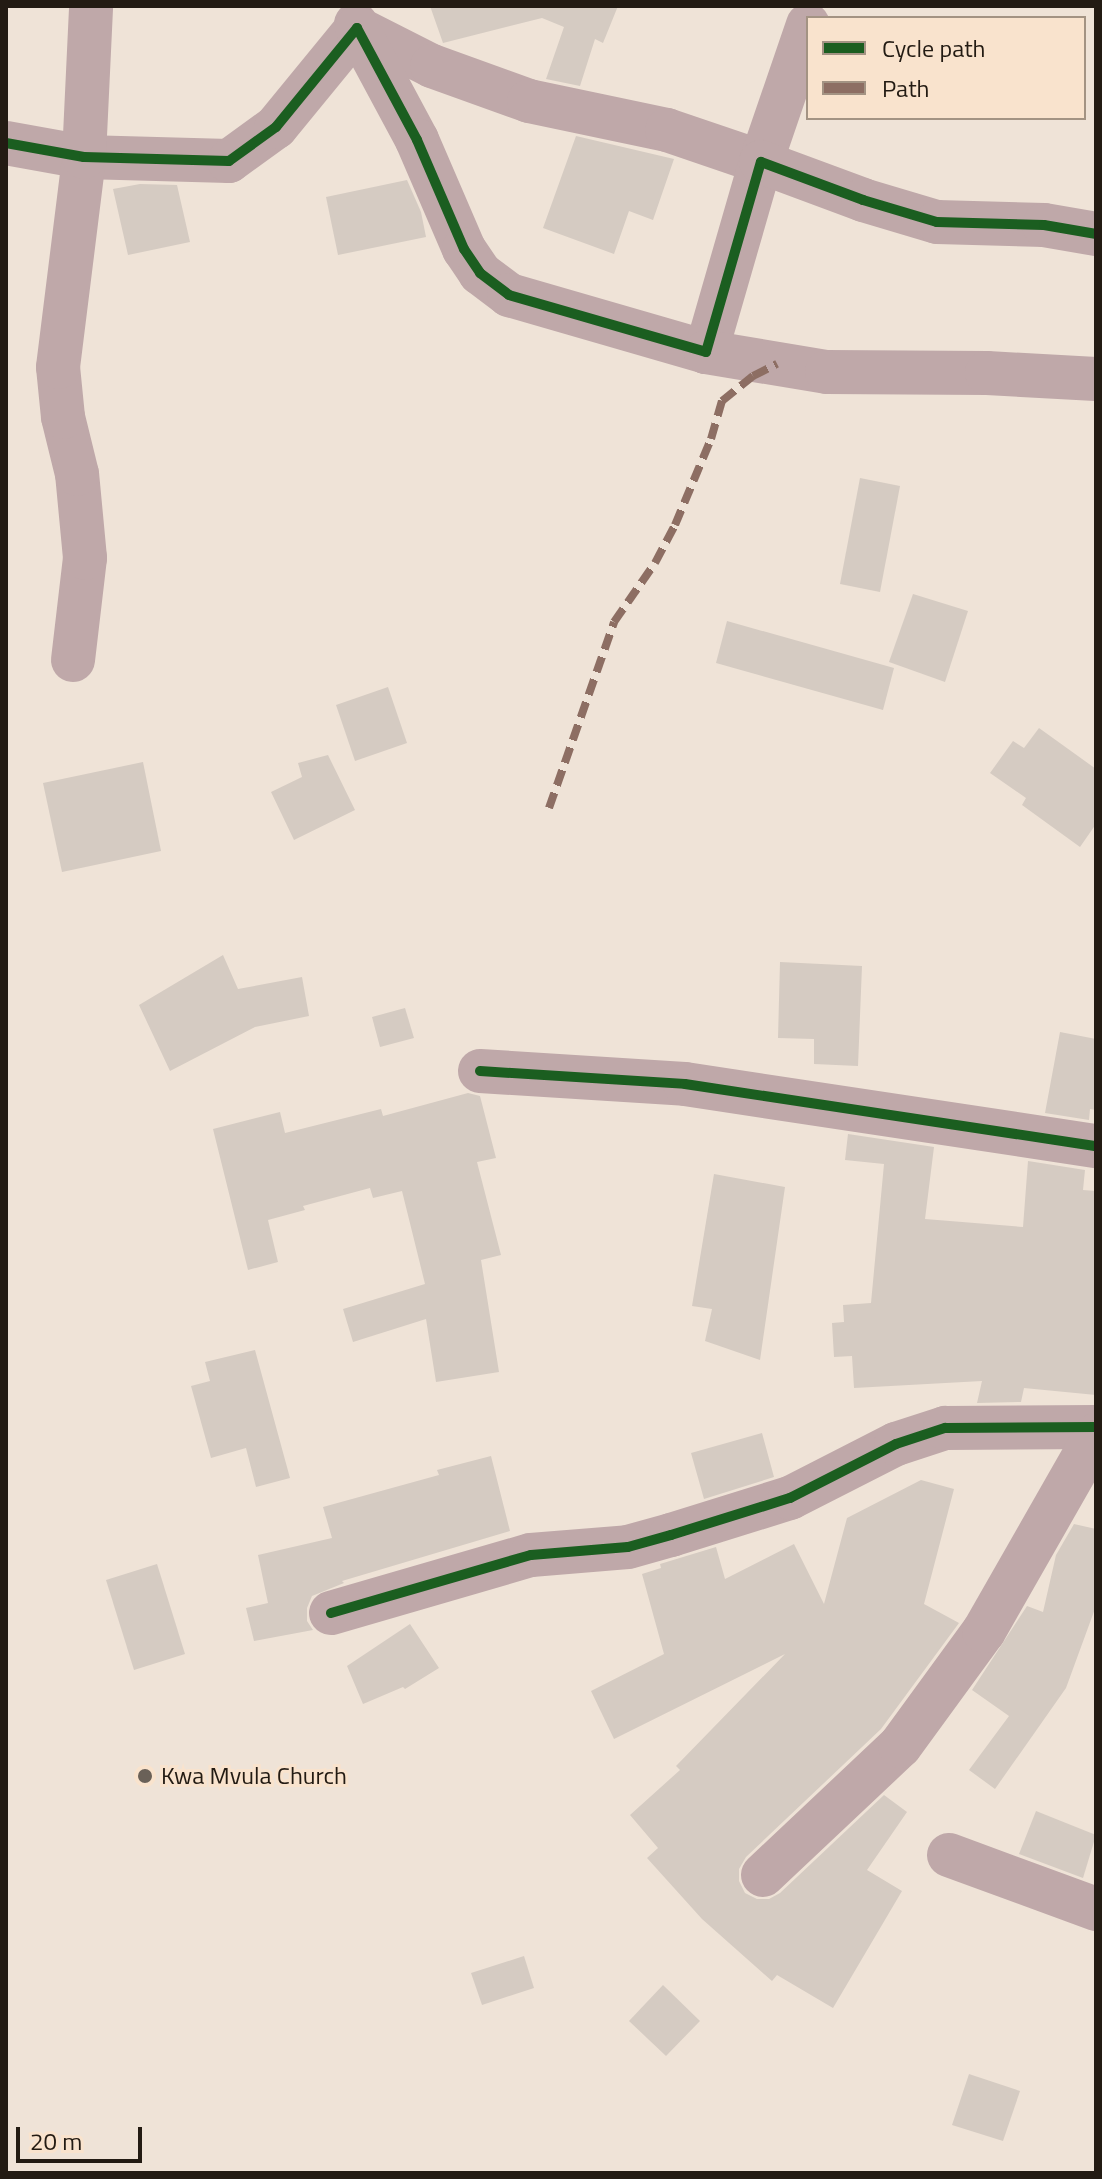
<!DOCTYPE html>
<html>
<head>
<meta charset="utf-8">
<style>
	body { margin:0 }
	#map { position:relative; width:1102px; height:2179px; overflow:hidden; background:#efe3d7; font-family:"Titillium Web",sans-serif }
	div>[style] { position:absolute }
	.building>* { inset:0; background:#d5cbc2 }
	.street>* { height:44px; margin:-22px; padding:0 22px; transform-origin:22px; border-radius:22px; background:#bfa8a9 }
	.quiet>* { height:8px; margin-top:-4px; transform-origin:0; background:repeating-linear-gradient(90deg,#8d6e63 0 16px,transparent 0 24px) }
	.cycleway>* { height:10px; margin:-5px; padding:0 5px; transform-origin:5px; border-radius:5px; background:#1b5e20 }
	.dots>* { width:22px; height:22px; translate:-50% -50%; box-sizing:border-box; border:4px solid #f9e3cd; border-radius:50% }
	span { translate:-50% -50%; white-space:nowrap; text-align:center; line-height:1.15; -webkit-text-stroke:6px #f9e3cd; paint-order:stroke }
	.poi-label { font-size:24px; color:#231b13 }
	.left { translate:0 -50%; text-align:left }
	.frame { position:absolute; inset:0; border:8px solid #231b13; pointer-events:none }
	.legend { position:absolute; left:806px; top:16px; width:280px; height:104px; box-sizing:border-box; background:#f9e3cd; border:2px solid #a39383; margin:0; padding:10px 14px; list-style:none; font-size:24px; color:#231b13 }
	.legend li { display:flex; align-items:center; gap:16px; height:40px }
	.legend b { width:40px; border:2px solid #a39383 }
	.scale { position:absolute; left:16px; top:2127px; width:126px; height:36px; box-sizing:border-box; border:4px solid #231b13; border-top:0; padding-left:10px; font-size:24px; line-height:28px; white-space:nowrap; color:#231b13; -webkit-text-stroke:6px #f9e3cd; paint-order:stroke }
</style>
</head>
<body>
<div id="map">
	<div class="building">
		<div style="clip-path:polygon(430px 6px,618px 6px,603px 43px,595px 39px,580px 86px,546px 79px,564px 27px,542px 18px,443px 43px)"></div>
		<div style="clip-path:polygon(576px 136px,674px 159px,653px 220px,629px 211px,614px 254px,543px 228px)"></div>
		<div style="clip-path:polygon(407px 180px,421px 212px,426px 237px,338px 255px,326px 197px)"></div>
		<div style="clip-path:polygon(140px 184px,177px 185px,190px 242px,128px 255px,113px 189px)"></div>
		<div style="clip-path:polygon(860px 478px,900px 486px,880px 592px,840px 584px)"></div>
		<div style="clip-path:polygon(913px 594px,968px 611px,945px 682px,889px 662px)"></div>
		<div style="clip-path:polygon(727px 621px,894px 668px,883px 710px,716px 663px)"></div>
		<div style="clip-path:polygon(388px 687px,407px 743px,355px 761px,336px 705px)"></div>
		<div style="clip-path:polygon(1039px 728px,1096px 769px,1096px 824px,1080px 847px,1022px 805px,1026px 798px,990px 773px,1013px 741px,1024px 748px)"></div>
		<div style="clip-path:polygon(328px 755px,355px 810px,294px 840px,271px 792px,302px 777px,298px 763px)"></div>
		<div style="clip-path:polygon(143px 762px,161px 851px,62px 872px,43px 783px)"></div>
		<div style="clip-path:polygon(223px 955px,238px 989px,302px 977px,309px 1016px,255px 1027px,170px 1071px,139px 1005px)"></div>
		<div style="clip-path:polygon(780px 962px,862px 966px,858px 1066px,814px 1064px,814px 1039px,778px 1038px)"></div>
		<div style="clip-path:polygon(405px 1008px,414px 1038px,380px 1047px,372px 1017px)"></div>
		<div style="clip-path:polygon(1060px 1032px,1096px 1039px,1096px 1110px,1090px 1109px,1089px 1120px,1045px 1113px)"></div>
		<div style="clip-path:polygon(468px 1093px,480px 1096px,496px 1158px,477px 1162px,501px 1255px,481px 1260px,499px 1372px,436px 1382px,426px 1319px,353px 1342px,343px 1309px,425px 1284px,402px 1191px,373px 1198px,370px 1188px,303px 1206px,305px 1210px,268px 1220px,278px 1262px,248px 1270px,213px 1129px,280px 1112px,285px 1133px,381px 1109px,383px 1116px)"></div>
		<div style="clip-path:polygon(848px 1134px,934px 1147px,925px 1219px,1023px 1227px,1028px 1161px,1085px 1170px,1083px 1190px,1096px 1191px,1096px 1395px,1024px 1388px,1021px 1402px,977px 1403px,982px 1381px,854px 1388px,852px 1356px,834px 1357px,832px 1323px,844px 1322px,843px 1305px,871px 1303px,884px 1164px,845px 1160px)"></div>
		<div style="clip-path:polygon(714px 1174px,785px 1187px,760px 1360px,705px 1341px,712px 1309px,692px 1306px)"></div>
		<div style="clip-path:polygon(255px 1350px,290px 1478px,256px 1487px,246px 1448px,211px 1458px,191px 1386px,210px 1381px,205px 1362px)"></div>
		<div style="clip-path:polygon(762px 1433px,774px 1477px,704px 1499px,691px 1453px)"></div>
		<div style="clip-path:polygon(491px 1456px,510px 1531px,342px 1581px,344px 1583px,312px 1596px,307px 1608px,307px 1621px,313px 1630px,254px 1641px,246px 1608px,268px 1603px,258px 1555px,332px 1538px,323px 1507px,439px 1475px,437px 1470px)"></div>
		<div style="clip-path:polygon(921px 1480px,954px 1489px,924px 1604px,959px 1623px,881px 1729px,746px 1857px,739px 1869px,739px 1881px,745px 1893px,757px 1899px,769px 1899px,780px 1893px,884px 1795px,907px 1812px,867px 1870px,902px 1891px,833px 2008px,777px 1975px,772px 1981px,702px 1919px,647px 1858px,658px 1848px,630px 1815px,680px 1770px,676px 1766px,785px 1654px,614px 1739px,591px 1691px,664px 1654px,642px 1574px,661px 1568px,660px 1564px,716px 1547px,725px 1579px,794px 1544px,824px 1604px,847px 1518px)"></div>
		<div style="clip-path:polygon(1074px 1524px,1096px 1529px,1096px 1606px,1066px 1688px,995px 1789px,969px 1770px,1009px 1716px,972px 1690px,1027px 1606px,1043px 1612px,1056px 1555px)"></div>
		<div style="clip-path:polygon(157px 1564px,185px 1654px,134px 1670px,106px 1580px)"></div>
		<div style="clip-path:polygon(410px 1624px,439px 1668px,405px 1689px,403px 1687px,363px 1704px,347px 1666px)"></div>
		<div style="clip-path:polygon(1036px 1811px,1096px 1835px,1083px 1878px,1019px 1854px)"></div>
		<div style="clip-path:polygon(524px 1956px,534px 1988px,482px 2005px,471px 1973px)"></div>
		<div style="clip-path:polygon(663px 1985px,700px 2021px,666px 2056px,629px 2021px)"></div>
		<div style="clip-path:polygon(969px 2074px,1020px 2091px,1003px 2141px,952px 2125px)"></div>
	</div>
	<div class="street">
		<div style="left:356px;top:24px;width:4px;rotate:76deg"></div>
		<div style="left:357px;top:28px;width:84px;rotate:26.9deg"></div>
		<div style="left:432px;top:66px;width:103px;rotate:19.8deg"></div>
		<div style="left:529px;top:101px;width:141px;rotate:11.9deg"></div>
		<div style="left:667px;top:130px;width:99px;rotate:18.8deg"></div>
		<div style="left:761px;top:162px;width:145px;rotate:-71.1deg"></div>
		<div style="left:6px;top:143px;width:79px;rotate:10.2deg"></div>
		<div style="left:84px;top:157px;width:145px;rotate:1.6deg"></div>
		<div style="left:229px;top:161px;width:58px;rotate:-35.9deg"></div>
		<div style="left:276px;top:127px;width:128px;rotate:-50.7deg"></div>
		<div style="left:357px;top:28px;width:127px;rotate:61.8deg"></div>
		<div style="left:417px;top:140px;width:119px;rotate:66.7deg"></div>
		<div style="left:464px;top:249px;width:29px;rotate:56deg"></div>
		<div style="left:480px;top:273px;width:36px;rotate:37deg"></div>
		<div style="left:509px;top:295px;width:205px;rotate:16.1deg"></div>
		<div style="left:706px;top:352px;width:198px;rotate:-73.9deg"></div>
		<div style="left:761px;top:162px;width:109px;rotate:20.4deg"></div>
		<div style="left:863px;top:200px;width:77px;rotate:16.6deg"></div>
		<div style="left:937px;top:222px;width:107px;rotate:1.6deg"></div>
		<div style="left:1044px;top:225px;width:53px;rotate:9.8deg"></div>
		<div style="left:706px;top:352px;width:123px;rotate:9.4deg"></div>
		<div style="left:827px;top:372px;width:160px;rotate:0.4deg"></div>
		<div style="left:987px;top:373px;width:109px;rotate:3.2deg"></div>
		<div style="left:73px;top:660px;width:103px;rotate:-83.3deg"></div>
		<div style="left:85px;top:558px;width:84px;rotate:-95.4deg"></div>
		<div style="left:77px;top:474px;width:59px;rotate:-103.8deg"></div>
		<div style="left:63px;top:417px;width:50px;rotate:-95.7deg"></div>
		<div style="left:58px;top:367px;width:212px;rotate:-82.9deg"></div>
		<div style="left:84px;top:157px;width:151px;rotate:-87.3deg"></div>
		<div style="left:480px;top:1071px;width:205px;rotate:3.6deg"></div>
		<div style="left:685px;top:1084px;width:416px;rotate:8.6deg"></div>
		<div style="left:331px;top:1613px;width:208px;rotate:-16.2deg"></div>
		<div style="left:531px;top:1555px;width:97px;rotate:-4.7deg"></div>
		<div style="left:628px;top:1547px;width:45px;rotate:-15.6deg"></div>
		<div style="left:671px;top:1535px;width:125px;rotate:-17.3deg"></div>
		<div style="left:790px;top:1498px;width:119px;rotate:-27deg"></div>
		<div style="left:896px;top:1444px;width:52px;rotate:-18.1deg"></div>
		<div style="left:945px;top:1428px;width:151px;rotate:-0.4deg"></div>
		<div style="left:949px;top:1855px;width:157px;rotate:20.2deg"></div>
		<div style="left:763px;top:1875px;width:188px;rotate:-43.3deg"></div>
		<div style="left:900px;top:1746px;width:142px;rotate:-53.9deg"></div>
		<div style="left:984px;top:1631px;width:226px;rotate:-60.3deg"></div>
	</div>
	<div class="quiet">
		<div style="left:549px;top:808px;width:197px;rotate:-70.7deg"></div>
		<div style="left:614px;top:622px;width:72px;rotate:-55.2deg"></div>
		<div style="left:655px;top:563px;width:43px;rotate:-62.2deg"></div>
		<div style="left:675px;top:525px;width:93px;rotate:-67.3deg"></div>
		<div style="left:711px;top:439px;width:40px;rotate:-74deg"></div>
		<div style="left:722px;top:401px;width:40px;rotate:-39deg"></div>
		<div style="left:753px;top:376px;width:27px;rotate:-27deg"></div>
	</div>
	<div class="cycleway">
		<div style="left:6px;top:143px;width:79px;rotate:10.2deg"></div>
		<div style="left:84px;top:157px;width:145px;rotate:1.6deg"></div>
		<div style="left:229px;top:161px;width:58px;rotate:-35.9deg"></div>
		<div style="left:276px;top:127px;width:128px;rotate:-50.7deg"></div>
		<div style="left:357px;top:28px;width:127px;rotate:61.8deg"></div>
		<div style="left:417px;top:140px;width:119px;rotate:66.7deg"></div>
		<div style="left:464px;top:249px;width:29px;rotate:56deg"></div>
		<div style="left:480px;top:273px;width:36px;rotate:37deg"></div>
		<div style="left:509px;top:295px;width:205px;rotate:16.1deg"></div>
		<div style="left:706px;top:352px;width:198px;rotate:-73.9deg"></div>
		<div style="left:761px;top:162px;width:109px;rotate:20.4deg"></div>
		<div style="left:863px;top:200px;width:77px;rotate:16.6deg"></div>
		<div style="left:937px;top:222px;width:107px;rotate:1.6deg"></div>
		<div style="left:1044px;top:225px;width:53px;rotate:9.8deg"></div>
		<div style="left:480px;top:1071px;width:205px;rotate:3.6deg"></div>
		<div style="left:685px;top:1084px;width:416px;rotate:8.6deg"></div>
		<div style="left:331px;top:1613px;width:208px;rotate:-16.2deg"></div>
		<div style="left:531px;top:1555px;width:97px;rotate:-4.7deg"></div>
		<div style="left:628px;top:1547px;width:45px;rotate:-15.6deg"></div>
		<div style="left:671px;top:1535px;width:125px;rotate:-17.3deg"></div>
		<div style="left:790px;top:1498px;width:119px;rotate:-27deg"></div>
		<div style="left:896px;top:1444px;width:52px;rotate:-18.1deg"></div>
		<div style="left:945px;top:1428px;width:151px;rotate:-0.4deg"></div>
	</div>
	<div class="dots">
		<div style="left:145px;top:1776px;background:#6a6158"></div>
	</div>
	<div class="poi-label">
		<span class="left" style="left:161px;top:1776px">Kwa Mvula Church</span>
	</div>
	<div class="frame"></div>
	<ul class="legend">
	<li><b style="height:10px;background:#1b5e20"></b>Cycle path</li>
	<li><b style="height:10px;background:#8d6e63"></b>Path</li>
	</ul>
	<div class="scale">20 m</div>
</div>
</body>
</html>
